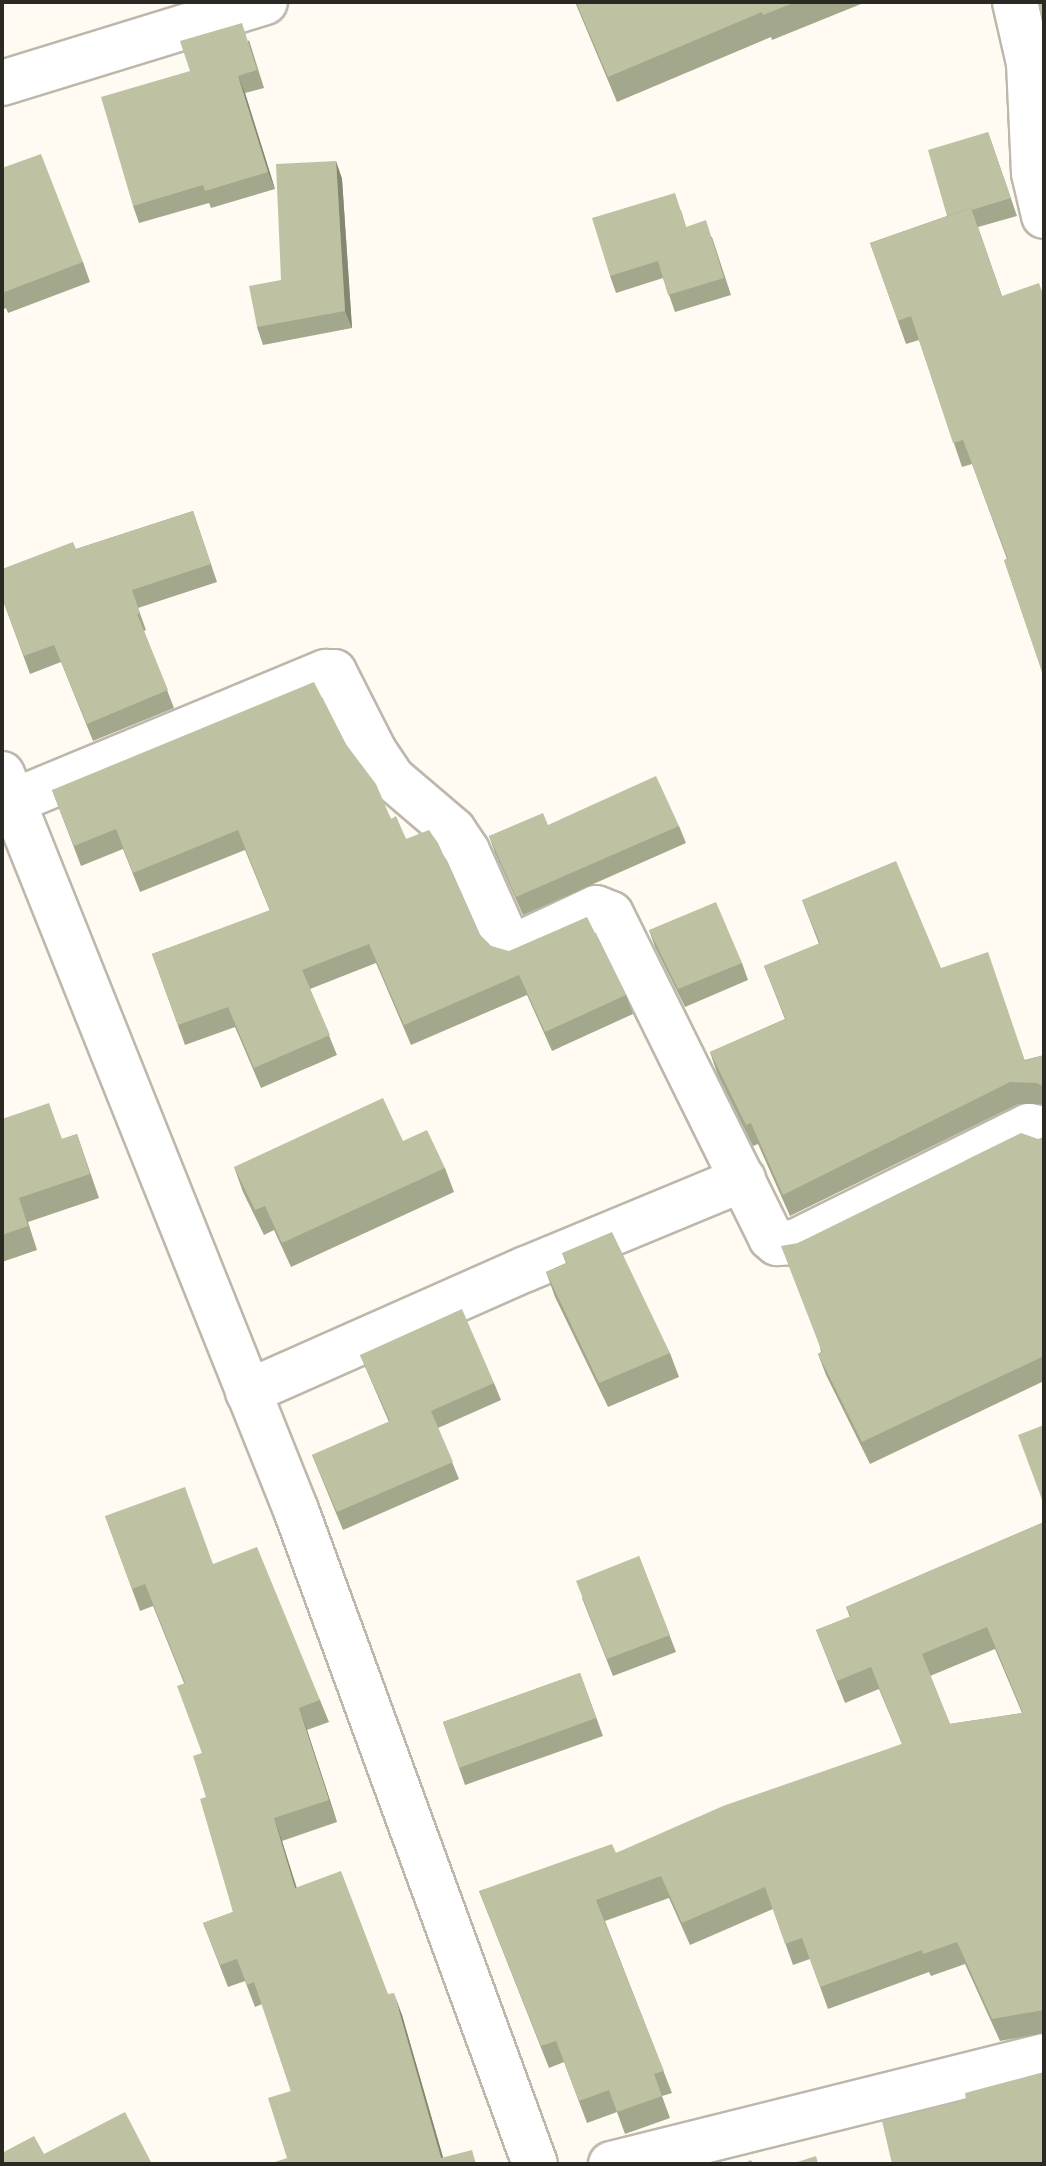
<!DOCTYPE html>
<html>
<head>
<meta charset="utf-8">
<style>
	body { margin:0 }
	#map { position:relative; width:1046px; height:2166px; overflow:hidden; background:#fffbf3; font-family:"PT Sans Narrow",sans-serif }
	div>[style] { position:absolute }
	.roads { filter:drop-shadow(2px 0 #beb7ab) drop-shadow(-2px 0 #beb7ab) drop-shadow(0 2px #beb7ab) drop-shadow(0 -2px #beb7ab) }
	.minor>* { height:44px; margin:-22px; padding:0 22px; transform-origin:22px; border-radius:22px; background:#fff }
	.wall>* { inset:0; background:#a3a78b }
	.shaded-wall>* { inset:0; background:#858871 }
	.building>* { inset:0; background:#bec2a2 }
	span { translate:-50% -50%; white-space:nowrap; text-align:center; line-height:1.15; -webkit-text-stroke:6px #fff; paint-order:stroke }
	.frame { position:absolute; inset:0; border:4px solid #2b2924; pointer-events:none }
</style>
</head>
<body>
<div id="map">
	<div class="roads">
		<div class="minor">
			<div style="left:1015px;top:2px;width:63px;rotate:77.1deg"></div>
			<div style="left:1029px;top:63px;width:110px;rotate:87.4deg"></div>
			<div style="left:1034px;top:173px;width:44px;rotate:76.9deg"></div>
			<div style="left:2px;top:83px;width:275px;rotate:-17.1deg"></div>
			<div style="left:2px;top:774px;width:793px;rotate:68.23deg"></div>
			<div style="left:296px;top:1510px;width:696px;rotate:69.93deg"></div>
			<div style="left:2px;top:806px;width:351px;rotate:-22.5deg"></div>
			<div style="left:326px;top:672px;width:8px"></div>
			<div style="left:334px;top:672px;width:89px;rotate:63.1deg"></div>
			<div style="left:374px;top:751px;width:34px;rotate:56deg"></div>
			<div style="left:393px;top:779px;width:79px;rotate:40.4deg"></div>
			<div style="left:453px;top:830px;width:25px;rotate:56deg"></div>
			<div style="left:467px;top:851px;width:101px;rotate:66deg"></div>
			<div style="left:508px;top:943px;width:8px;rotate:23deg"></div>
			<div style="left:515px;top:946px;width:89px;rotate:-25.1deg"></div>
			<div style="left:596px;top:908px;width:16px;rotate:22deg"></div>
			<div style="left:611px;top:914px;width:361px;rotate:63.7deg"></div>
			<div style="left:771px;top:1238px;width:8px;rotate:40deg"></div>
			<div style="left:777px;top:1243px;width:18px;rotate:-3deg"></div>
			<div style="left:795px;top:1242px;width:261px;rotate:-26.4deg"></div>
			<div style="left:1029px;top:1126px;width:10px;rotate:11deg"></div>
			<div style="left:1039px;top:1128px;width:9px;rotate:54deg"></div>
			<div style="left:248px;top:1392px;width:304px;rotate:-23.9deg"></div>
			<div style="left:526px;top:1269px;width:235px;rotate:-22.5deg"></div>
			<div style="left:611px;top:2164px;width:446px;rotate:-14deg"></div>
		</div>
	</div>
	<div class="wall">
		<div style="clip-path:polygon(575px 2px,866px 2px,772px 40px,771px 37px,617px 102px)"></div>
		<div style="clip-path:polygon(249px 40px,264px 88px,245px 93px,275px 189px,211px 208px,209px 203px,139px 223px,133px 206px)"></div>
		<div style="clip-path:polygon(988px 132px,1017px 216px,978px 227px,1002px 296px,1044px 296px,1044px 677px,1004px 560px,1007px 559px,972px 464px,962px 467px,919px 340px,906px 344px,870px 243px,947px 216px)"></div>
		<div style="clip-path:polygon(336px 161px,342px 179px,352px 328px,263px 345px,257px 327px,281px 280px)"></div>
		<div style="clip-path:polygon(2px 168px,83px 262px,90px 282px,8px 313px,6px 308px,2px 310px)"></div>
		<div style="clip-path:polygon(681px 210px,686px 227px,712px 237px,731px 295px,675px 312px,663px 278px,616px 293px,610px 276px)"></div>
		<div style="clip-path:polygon(193px 511px,217px 582px,138px 608px,146px 630px,144px 631px,174px 708px,93px 741px,61px 662px,30px 674px,2px 598px,76px 549px)"></div>
		<div style="clip-path:polygon(345px 743px,391px 819px,479px 934px,491px 946px,626px 995px,633px 1014px,552px 1051px,527px 995px,411px 1045px,376px 963px,310px 989px,337px 1055px,261px 1088px,235px 1027px,185px 1045px,152px 954px,270px 911px,245px 850px,140px 892px,123px 849px,81px 866px,52px 790px)"></div>
		<div style="clip-path:polygon(548px 825px,679px 826px,686px 843px,523px 915px,495px 853px,489px 836px)"></div>
		<div style="clip-path:polygon(802px 900px,941px 968px,1025px 1060px,1044px 1055px,1044px 1104px,1018px 1104px,790px 1216px,758px 1144px,753px 1146px,717px 1073px,710px 1052px,785px 1019px,764px 966px,819px 944px)"></div>
		<div style="clip-path:polygon(649px 930px,742px 963px,748px 980px,685px 1007px,655px 947px)"></div>
		<div style="clip-path:polygon(2px 1119px,62px 1139px,77px 1134px,99px 1198px,28px 1222px,37px 1250px,2px 1262px)"></div>
		<div style="clip-path:polygon(1044px 1137px,1044px 1381px,870px 1464px,826px 1375px,818px 1354px,821px 1352px,798px 1243px)"></div>
		<div style="clip-path:polygon(403px 1141px,445px 1168px,454px 1192px,291px 1267px,274px 1230px,264px 1235px,243px 1192px,234px 1167px)"></div>
		<div style="clip-path:polygon(562px 1253px,670px 1353px,679px 1377px,608px 1407px,555px 1297px,546px 1272px,566px 1263px)"></div>
		<div style="clip-path:polygon(360px 1355px,494px 1383px,501px 1400px,438px 1428px,459px 1479px,343px 1530px,312px 1455px,389px 1422px)"></div>
		<div style="clip-path:polygon(105px 1516px,213px 1564px,320px 1700px,329px 1722px,307px 1730px,337px 1822px,282px 1841px,297px 1888px,388px 1994px,402px 2015px,443px 2158px,477px 2164px,287px 2158px,291px 2091px,262px 2004px,255px 2007px,245px 1981px,228px 1987px,203px 1923px,233px 1912px,206px 1797px,202px 1753px,184px 1683px,153px 1606px,140px 1611px)"></div>
		<div style="clip-path:polygon(evenodd,1044px 1522px,1044px 2033px,1000px 2041px,965px 1964px,931px 1976px,929px 1972px,828px 2009px,810px 1959px,793px 1965px,773px 1909px,690px 1945px,669px 1898px,605px 1921px,672px 2093px,662px 2096px,670px 2118px,625px 2134px,617px 2112px,587px 2123px,564px 2062px,549px 2068px,479px 1891px,616px 1853px,902px 1744px,879px 1689px,845px 1703px,816px 1630px,850px 1617px,846px 1607px,1044px 1522px,995px 1649px,1022px 1713px,950px 1724px,930px 1676px,995px 1649px)"></div>
		<div style="clip-path:polygon(639px 1556px,676px 1652px,613px 1676px,582px 1598px)"></div>
		<div style="clip-path:polygon(580px 1673px,603px 1736px,465px 1785px,443px 1722px)"></div>
	</div>
	<div class="shaded-wall">
		<div style="clip-path:polygon(238px 76px,245px 93px,275px 189px,268px 172px)"></div>
		<div style="clip-path:polygon(336px 161px,342px 179px,352px 328px,345px 311px)"></div>
		<div style="clip-path:polygon(299px 1708px,307px 1730px,337px 1822px,329px 1800px)"></div>
		<div style="clip-path:polygon(274px 1818px,282px 1841px,303px 1911px,295px 1888px)"></div>
		<div style="clip-path:polygon(394px 1993px,402px 2015px,445px 2164px,443px 2164px)"></div>
	</div>
	<div class="building">
		<div style="clip-path:polygon(576px 2px,796px 2px,763px 15px,762px 12px,608px 77px)"></div>
		<div style="clip-path:polygon(1038px 2px,1044px 2px,1044px 30px)"></div>
		<div style="clip-path:polygon(242px 23px,257px 70px,238px 76px,268px 172px,205px 191px,203px 185px,133px 206px,101px 97px,190px 71px,180px 41px)"></div>
		<div style="clip-path:polygon(988px 132px,1011px 198px,972px 210px,971px 208px,947px 216px,928px 150px)"></div>
		<div style="clip-path:polygon(41px 154px,83px 262px,2px 293px,2px 168px)"></div>
		<div style="clip-path:polygon(336px 161px,345px 311px,257px 327px,249px 286px,281px 280px,276px 164px)"></div>
		<div style="clip-path:polygon(675px 193px,686px 227px,706px 220px,724px 278px,668px 295px,658px 261px,610px 276px,592px 218px)"></div>
		<div style="clip-path:polygon(971px 208px,1002px 296px,1039px 283px,1044px 297px,1044px 671px,1042px 672px,1004px 560px,1008px 559px,963px 440px,953px 443px,911px 316px,898px 321px,870px 243px)"></div>
		<div style="clip-path:polygon(193px 511px,211px 564px,132px 590px,140px 613px,137px 614px,168px 690px,87px 724px,54px 645px,24px 656px,2px 598px,2px 569px,73px 542px,76px 549px)"></div>
		<div style="clip-path:polygon(314px 682px,345px 743px,376px 784px,391px 819px,396px 816px,406px 839px,429px 830px,438px 843px,479px 934px,491px 946px,509px 951px,587px 917px,626px 995px,545px 1032px,519px 975px,404px 1025px,369px 944px,302px 970px,330px 1035px,254px 1068px,228px 1007px,178px 1025px,152px 954px,270px 910px,238px 830px,133px 873px,116px 829px,74px 846px,52px 790px)"></div>
		<div style="clip-path:polygon(656px 776px,679px 826px,516px 897px,489px 836px,543px 813px,548px 825px)"></div>
		<div style="clip-path:polygon(896px 861px,941px 968px,988px 952px,1025px 1061px,1044px 1055px,1044px 1087px,1037px 1083px,1010px 1082px,783px 1195px,751px 1123px,746px 1125px,710px 1052px,786px 1019px,764px 966px,820px 943px,802px 900px)"></div>
		<div style="clip-path:polygon(716px 902px,742px 963px,678px 989px,649px 930px)"></div>
		<div style="clip-path:polygon(383px 1098px,403px 1141px,427px 1130px,445px 1168px,282px 1243px,265px 1206px,255px 1210px,234px 1167px)"></div>
		<div style="clip-path:polygon(49px 1103px,62px 1139px,77px 1134px,90px 1174px,19px 1198px,28px 1226px,2px 1235px,2px 1119px)"></div>
		<div style="clip-path:polygon(1021px 1133px,1038px 1139px,1044px 1137px,1044px 1356px,862px 1442px,818px 1354px,822px 1352px,781px 1246px,798px 1243px)"></div>
		<div style="clip-path:polygon(612px 1232px,670px 1353px,599px 1383px,546px 1272px,567px 1263px,562px 1253px)"></div>
		<div style="clip-path:polygon(462px 1309px,494px 1383px,431px 1411px,453px 1462px,337px 1512px,312px 1455px,390px 1421px,360px 1355px)"></div>
		<div style="clip-path:polygon(1044px 1425px,1044px 1505px,1018px 1435px)"></div>
		<div style="clip-path:polygon(185px 1487px,213px 1564px,257px 1547px,320px 1700px,299px 1708px,329px 1800px,274px 1818px,295px 1888px,341px 1871px,388px 1994px,394px 1993px,441px 2158px,472px 2150px,476px 2164px,276px 2164px,275px 2162px,287px 2158px,268px 2098px,291px 2091px,254px 1982px,247px 1985px,237px 1959px,220px 1965px,203px 1923px,233px 1912px,200px 1799px,206px 1797px,193px 1756px,202px 1753px,177px 1686px,185px 1683px,145px 1584px,132px 1589px,105px 1516px)"></div>
		<div style="clip-path:polygon(evenodd,1044px 1522px,1044px 2010px,992px 2019px,957px 1942px,923px 1954px,922px 1950px,820px 1987px,802px 1938px,785px 1944px,765px 1887px,682px 1923px,661px 1876px,596px 1900px,664px 2071px,654px 2074px,662px 2096px,617px 2112px,609px 2090px,579px 2101px,556px 2041px,541px 2046px,479px 1891px,612px 1844px,616px 1853px,723px 1806px,902px 1744px,871px 1667px,837px 1681px,816px 1630px,851px 1616px,846px 1607px,1044px 1522px,987px 1627px,1023px 1713px,950px 1724px,922px 1654px,987px 1627px)"></div>
		<div style="clip-path:polygon(639px 1556px,670px 1635px,607px 1659px,576px 1581px)"></div>
		<div style="clip-path:polygon(580px 1673px,596px 1718px,459px 1768px,443px 1722px)"></div>
		<div style="clip-path:polygon(1044px 2072px,1044px 2164px,892px 2164px,882px 2121px,966px 2100px,965px 2093px)"></div>
		<div style="clip-path:polygon(125px 2112px,152px 2164px,2px 2164px,2px 2153px,34px 2136px,44px 2154px)"></div>
		<div style="clip-path:polygon(816px 2156px,818px 2164px,791px 2164px)"></div>
		<div style="clip-path:polygon(751px 2160px,753px 2164px,742px 2164px)"></div>
	</div>
	<div class="frame"></div>
</div>
</body>
</html>
